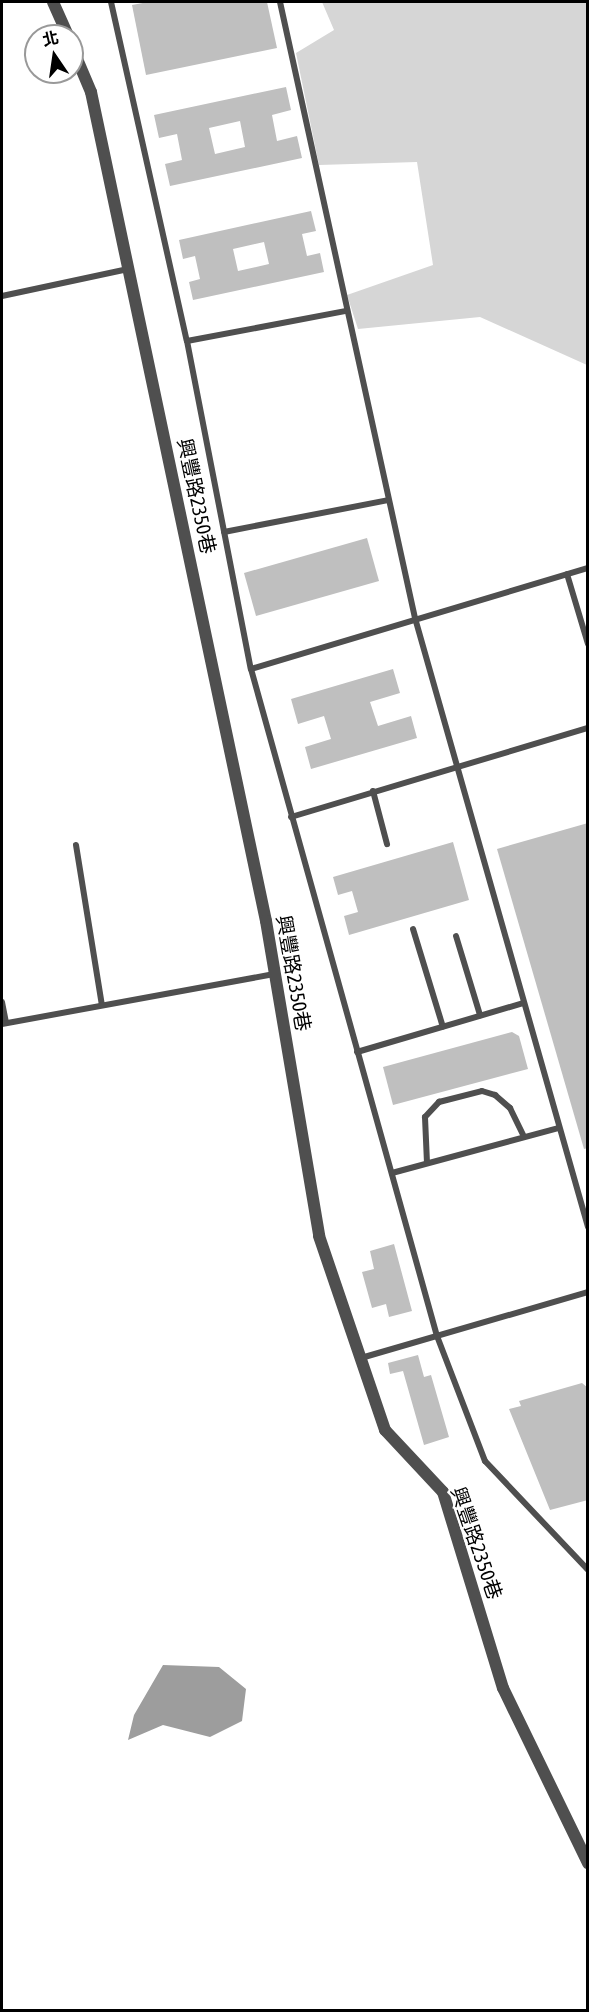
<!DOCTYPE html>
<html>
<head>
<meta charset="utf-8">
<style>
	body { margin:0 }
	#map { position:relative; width:589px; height:2012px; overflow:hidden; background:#fff; font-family:"Asap Condensed","Noto Sans TC",sans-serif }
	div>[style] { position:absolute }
	.green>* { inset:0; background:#d6d6d6 }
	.water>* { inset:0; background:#9d9d9d }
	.building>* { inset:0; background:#bfbfbf }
	.service>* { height:6px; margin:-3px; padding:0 3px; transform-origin:3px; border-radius:3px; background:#4f4f4f }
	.minor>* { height:12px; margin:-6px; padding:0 6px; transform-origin:6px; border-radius:6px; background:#4f4f4f }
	span { translate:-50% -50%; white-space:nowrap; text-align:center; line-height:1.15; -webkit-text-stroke:4.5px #fff; paint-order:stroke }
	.street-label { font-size:20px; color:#000 }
	.frame { position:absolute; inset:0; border:3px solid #000; pointer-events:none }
	.north { position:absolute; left:24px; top:24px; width:60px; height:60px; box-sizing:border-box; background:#fff; border:2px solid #999; border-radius:50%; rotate:347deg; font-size:16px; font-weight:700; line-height:24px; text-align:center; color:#000 }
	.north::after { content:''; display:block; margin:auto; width:21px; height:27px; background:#000; clip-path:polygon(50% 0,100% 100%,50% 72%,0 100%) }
</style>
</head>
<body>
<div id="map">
	<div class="green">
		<div style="clip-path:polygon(322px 2px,587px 2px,587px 365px,480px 317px,358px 329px,347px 295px,433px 265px,417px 162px,319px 165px,296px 53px,334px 30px)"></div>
	</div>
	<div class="water">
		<div style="clip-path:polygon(163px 1665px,219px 1667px,246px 1689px,242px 1721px,210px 1737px,163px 1725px,128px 1740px,134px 1715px)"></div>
	</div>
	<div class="building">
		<div style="clip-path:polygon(148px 2px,267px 2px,277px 48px,146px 75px,132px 5px)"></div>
		<div style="clip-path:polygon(evenodd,286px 87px,291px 110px,272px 115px,277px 141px,297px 136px,302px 158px,170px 186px,165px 164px,182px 160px,177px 134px,159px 138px,154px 115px,286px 87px,240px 121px,245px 147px,215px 154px,209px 128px,240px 121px)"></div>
		<div style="clip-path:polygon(evenodd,311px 211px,316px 231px,302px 234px,307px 256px,320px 253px,324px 272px,193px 300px,189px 282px,200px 279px,195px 256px,183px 259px,179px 240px,311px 211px,264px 242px,269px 264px,238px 271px,233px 249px,264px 242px)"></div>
		<div style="clip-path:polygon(367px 538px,379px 581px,256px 616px,244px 573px)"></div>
		<div style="clip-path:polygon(393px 669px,400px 693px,370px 702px,378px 726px,411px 716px,417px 738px,311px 769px,305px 747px,331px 739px,324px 716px,298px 724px,291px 699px)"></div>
		<div style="clip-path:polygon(588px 823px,588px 1148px,584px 1149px,497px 849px)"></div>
		<div style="clip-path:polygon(453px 842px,469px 900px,349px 935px,344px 916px,358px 912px,352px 891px,338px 895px,333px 877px)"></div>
		<div style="clip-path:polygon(512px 1032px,519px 1036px,528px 1069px,393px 1105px,383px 1067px)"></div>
		<div style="clip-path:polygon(394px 1244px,412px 1311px,389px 1317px,386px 1304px,372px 1308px,362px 1272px,374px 1269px,370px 1251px)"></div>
		<div style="clip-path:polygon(418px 1355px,424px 1377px,431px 1375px,449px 1437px,424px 1445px,403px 1371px,390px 1374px,388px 1363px)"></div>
		<div style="clip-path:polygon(582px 1383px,588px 1388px,588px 1500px,550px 1510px,509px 1409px,521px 1406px,519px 1401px)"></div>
	</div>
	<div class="service">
		<div style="left:111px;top:2px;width:347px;rotate:77.4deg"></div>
		<div style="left:187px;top:341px;width:334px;rotate:79deg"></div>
		<div style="left:251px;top:669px;width:692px;rotate:74.42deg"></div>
		<div style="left:437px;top:1336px;width:134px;rotate:69deg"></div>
		<div style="left:485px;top:1461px;width:150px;rotate:46.6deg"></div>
		<div style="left:280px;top:2px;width:631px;rotate:77.64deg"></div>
		<div style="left:415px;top:618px;width:633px;rotate:74.14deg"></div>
		<div style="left:2px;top:296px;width:129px;rotate:-12.1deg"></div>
		<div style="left:187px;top:341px;width:162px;rotate:-10.7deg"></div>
		<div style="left:224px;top:532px;width:167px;rotate:-11deg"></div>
		<div style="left:567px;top:574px;width:73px;rotate:73.3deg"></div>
		<div style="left:251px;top:669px;width:352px;rotate:-16.7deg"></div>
		<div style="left:373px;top:791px;width:55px;rotate:75.2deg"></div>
		<div style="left:291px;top:817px;width:310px;rotate:-16.7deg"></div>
		<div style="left:76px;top:845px;width:162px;rotate:80.8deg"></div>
		<div style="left:413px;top:929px;width:102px;rotate:73deg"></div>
		<div style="left:456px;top:936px;width:83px;rotate:73.1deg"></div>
		<div style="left:2px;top:1002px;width:21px;rotate:79deg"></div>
		<div style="left:2px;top:1024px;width:278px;rotate:-10.4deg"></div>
		<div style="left:357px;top:1052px;width:173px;rotate:-16.4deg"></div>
		<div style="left:427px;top:1163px;width:46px;rotate:-92.5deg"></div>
		<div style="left:425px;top:1117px;width:21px;rotate:-47deg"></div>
		<div style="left:439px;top:1102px;width:44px;rotate:-14.3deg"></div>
		<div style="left:482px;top:1091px;width:14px;rotate:17deg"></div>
		<div style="left:495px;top:1095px;width:20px;rotate:41deg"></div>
		<div style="left:510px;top:1108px;width:32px;rotate:64deg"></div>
		<div style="left:392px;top:1173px;width:173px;rotate:-15.1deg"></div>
		<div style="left:361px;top:1358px;width:236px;rotate:-16.2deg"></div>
	</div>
	<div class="minor">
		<div style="left:53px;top:2px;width:37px;rotate:66deg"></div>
		<div style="left:72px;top:47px;width:49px;rotate:67.1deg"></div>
		<div style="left:91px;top:92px;width:847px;rotate:78.08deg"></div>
		<div style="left:266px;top:921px;width:319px;rotate:80.4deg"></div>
		<div style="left:319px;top:1236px;width:205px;rotate:71.2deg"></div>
		<div style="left:385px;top:1430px;width:85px;rotate:46.9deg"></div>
		<div style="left:443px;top:1492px;width:205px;rotate:73deg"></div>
		<div style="left:503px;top:1688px;width:195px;rotate:64.1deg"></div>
	</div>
	<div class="street-label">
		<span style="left:197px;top:496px;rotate:78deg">興豐路2350巷</span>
		<span style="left:294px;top:973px;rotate:80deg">興豐路2350巷</span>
		<span style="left:477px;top:1543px;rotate:71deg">興豐路2350巷</span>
	</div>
	<div class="frame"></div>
	<div class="north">北</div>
</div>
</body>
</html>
